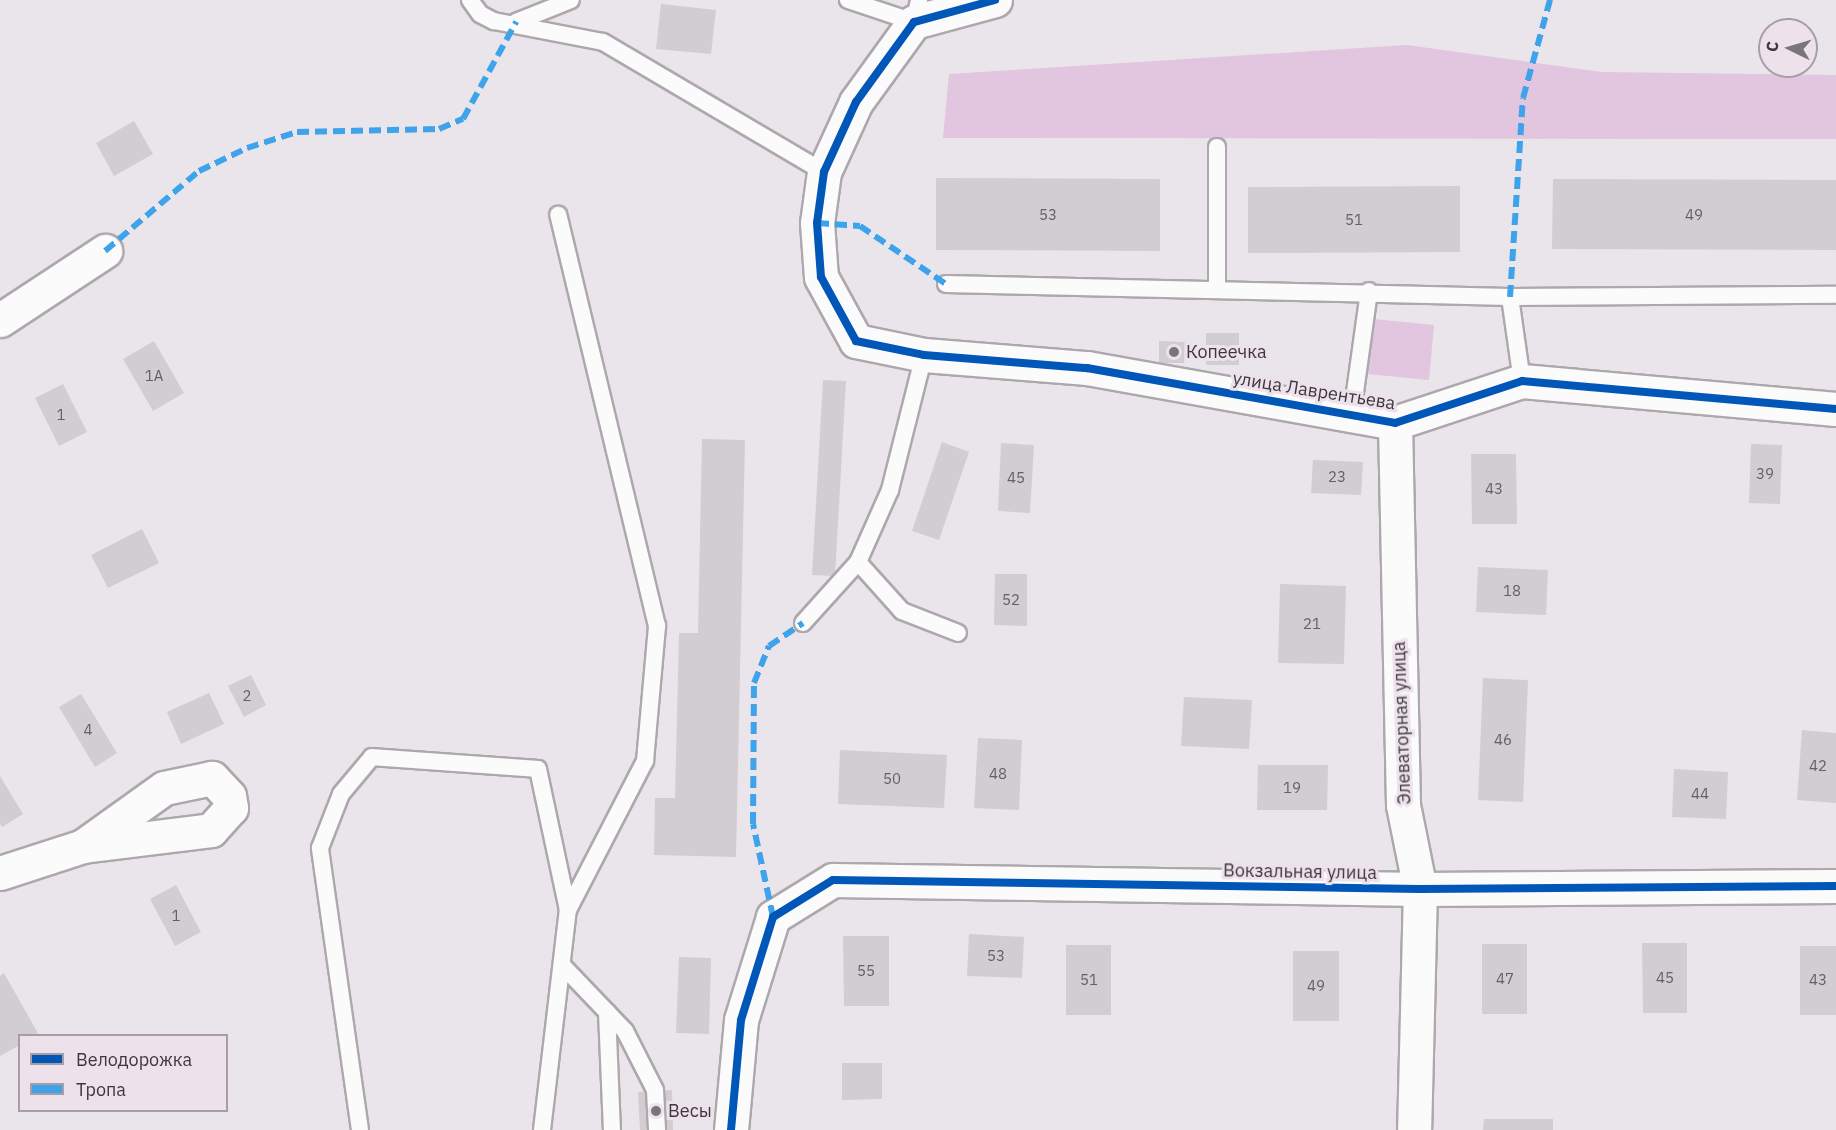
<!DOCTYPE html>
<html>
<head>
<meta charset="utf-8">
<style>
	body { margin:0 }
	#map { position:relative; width:1836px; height:1130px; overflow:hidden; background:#eae5ea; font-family:"IBM Plex Sans",sans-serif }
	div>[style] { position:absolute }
	.green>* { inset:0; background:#e2c5de }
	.building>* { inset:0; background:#d2cdd1 }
	.roads { filter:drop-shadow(2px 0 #aca8ac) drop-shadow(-2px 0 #aca8ac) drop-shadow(0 2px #aca8ac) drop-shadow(0 -2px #aca8ac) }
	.service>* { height:16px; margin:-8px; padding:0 8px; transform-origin:8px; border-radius:8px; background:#fcfbfc }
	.minor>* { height:33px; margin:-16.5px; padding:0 16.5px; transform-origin:16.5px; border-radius:16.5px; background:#fcfbfc }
	.quiet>* { height:6px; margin-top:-3px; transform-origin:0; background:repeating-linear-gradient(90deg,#3fa3ec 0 12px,transparent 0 18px) }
	.cycleway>* { height:8px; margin:-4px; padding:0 4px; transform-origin:4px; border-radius:4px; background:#0057b8 }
	.dots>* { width:16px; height:16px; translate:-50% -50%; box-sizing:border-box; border:3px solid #ede2eb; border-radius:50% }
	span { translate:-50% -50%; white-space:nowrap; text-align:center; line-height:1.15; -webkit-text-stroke:6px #ede2eb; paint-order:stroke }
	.number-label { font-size:15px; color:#646064 }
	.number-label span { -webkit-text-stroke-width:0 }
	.poi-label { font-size:18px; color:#3d383c }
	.left { translate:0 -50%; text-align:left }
	.street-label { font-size:18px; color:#3d383c }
	.legend { position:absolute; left:18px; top:1034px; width:210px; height:78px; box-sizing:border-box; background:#ede2eb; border:2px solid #a79ea5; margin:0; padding:8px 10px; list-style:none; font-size:18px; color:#3d383c }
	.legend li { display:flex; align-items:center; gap:12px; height:30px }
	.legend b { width:30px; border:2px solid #a79ea5 }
	.north { position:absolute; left:1758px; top:18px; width:60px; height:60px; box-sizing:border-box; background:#ede2eb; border:2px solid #a79ea5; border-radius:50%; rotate:275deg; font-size:16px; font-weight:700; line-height:24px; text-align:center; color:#3d383c }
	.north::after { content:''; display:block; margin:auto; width:21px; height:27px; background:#7a7579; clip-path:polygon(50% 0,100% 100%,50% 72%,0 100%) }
</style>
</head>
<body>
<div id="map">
	<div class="green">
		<div style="clip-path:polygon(1407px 45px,1602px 72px,1836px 75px,1836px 139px,943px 138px,949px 74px)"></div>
		<div style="clip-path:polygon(1373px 319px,1434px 325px,1429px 380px,1368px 374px)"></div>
	</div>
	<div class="building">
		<div style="clip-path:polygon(661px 4px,716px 10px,711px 54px,656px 49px)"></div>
		<div style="clip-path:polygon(134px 121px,153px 154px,114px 176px,96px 143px)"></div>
		<div style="clip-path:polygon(936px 178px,1160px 179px,1160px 251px,936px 250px)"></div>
		<div style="clip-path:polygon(1553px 179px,1836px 180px,1836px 250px,1552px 249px)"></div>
		<div style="clip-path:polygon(1460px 186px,1460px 252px,1248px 253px,1248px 187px)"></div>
		<div style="clip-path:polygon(1206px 333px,1239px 333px,1239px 365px,1206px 365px)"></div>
		<div style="clip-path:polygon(154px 341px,184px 393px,153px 411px,123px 359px)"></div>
		<div style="clip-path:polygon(1159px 341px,1185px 342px,1184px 363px,1159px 363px)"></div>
		<div style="clip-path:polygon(823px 380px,846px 381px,835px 576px,812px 575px)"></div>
		<div style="clip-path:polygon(63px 384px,87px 432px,59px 446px,35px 398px)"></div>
		<div style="clip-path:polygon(702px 439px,745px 440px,736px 857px,654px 855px,655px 798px,675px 798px,679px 633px,698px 633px)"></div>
		<div style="clip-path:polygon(942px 442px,969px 452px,939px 540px,912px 531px)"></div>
		<div style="clip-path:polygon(1001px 443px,1034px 445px,1030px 513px,998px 511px)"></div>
		<div style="clip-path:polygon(1751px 444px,1782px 445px,1780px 504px,1749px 503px)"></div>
		<div style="clip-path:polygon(1471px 454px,1516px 454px,1517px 524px,1472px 524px)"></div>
		<div style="clip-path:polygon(1313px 460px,1363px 462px,1361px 495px,1311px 493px)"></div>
		<div style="clip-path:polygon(142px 529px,159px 563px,108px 588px,91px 555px)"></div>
		<div style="clip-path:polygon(1478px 567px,1548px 570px,1546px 615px,1476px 612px)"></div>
		<div style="clip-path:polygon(995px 574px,1027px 574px,1027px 626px,994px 625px)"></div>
		<div style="clip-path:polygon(1280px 584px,1346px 586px,1344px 664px,1278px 663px)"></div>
		<div style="clip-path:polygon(251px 675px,266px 705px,244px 717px,228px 686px)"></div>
		<div style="clip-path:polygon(1483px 678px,1528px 680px,1523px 802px,1478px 800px)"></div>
		<div style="clip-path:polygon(209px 693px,224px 724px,181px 744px,167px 712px)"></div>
		<div style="clip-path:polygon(81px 694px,117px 753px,95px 767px,59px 707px)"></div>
		<div style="clip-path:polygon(1184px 697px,1252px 700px,1249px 749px,1181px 746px)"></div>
		<div style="clip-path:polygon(1802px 730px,1836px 733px,1836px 803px,1797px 800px)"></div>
		<div style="clip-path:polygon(978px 738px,1022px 740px,1019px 810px,974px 808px)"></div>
		<div style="clip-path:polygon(840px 750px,947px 755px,944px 808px,838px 804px)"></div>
		<div style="clip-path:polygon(1258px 765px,1328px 765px,1327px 810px,1257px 810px)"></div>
		<div style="clip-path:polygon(1674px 769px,1728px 772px,1726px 819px,1672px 817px)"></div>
		<div style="clip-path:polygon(0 776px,23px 814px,2px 827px,0 824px)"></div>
		<div style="clip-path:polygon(176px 885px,201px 932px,175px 946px,150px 899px)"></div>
		<div style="clip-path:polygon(969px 934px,1024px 937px,1022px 978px,967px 976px)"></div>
		<div style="clip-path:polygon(843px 936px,889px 936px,889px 1006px,844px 1006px)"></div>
		<div style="clip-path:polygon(1642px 943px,1687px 943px,1687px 1013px,1643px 1013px)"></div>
		<div style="clip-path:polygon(1482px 944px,1527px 944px,1527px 1014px,1482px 1014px)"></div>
		<div style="clip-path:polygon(1066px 945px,1111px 945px,1111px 1015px,1066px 1015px)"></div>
		<div style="clip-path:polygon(1800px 946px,1836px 946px,1836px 1015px,1800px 1015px)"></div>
		<div style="clip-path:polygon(1293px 951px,1339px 951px,1339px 1021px,1293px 1021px)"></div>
		<div style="clip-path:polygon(679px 957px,711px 958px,709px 1034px,676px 1033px)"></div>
		<div style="clip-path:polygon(4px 973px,39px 1035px,20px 1036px,20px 1045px,0 1056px,0 976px)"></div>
		<div style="clip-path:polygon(842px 1063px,882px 1063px,882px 1099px,842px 1100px)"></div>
		<div style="clip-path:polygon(672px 1090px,673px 1130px,640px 1130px,638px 1092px)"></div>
		<div style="clip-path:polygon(1484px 1119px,1553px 1119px,1553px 1130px,1483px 1130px)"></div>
	</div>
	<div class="roads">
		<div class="service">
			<div style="left:470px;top:0;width:17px;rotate:54deg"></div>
			<div style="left:480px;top:14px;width:16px;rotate:27deg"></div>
			<div style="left:494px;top:21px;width:111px;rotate:10.9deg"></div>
			<div style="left:603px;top:42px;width:256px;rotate:30.5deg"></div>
			<div style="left:848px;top:0;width:70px;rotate:18.4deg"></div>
			<div style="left:914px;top:22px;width:23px;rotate:-77deg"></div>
			<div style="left:516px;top:22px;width:59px;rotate:-21.8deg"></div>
			<div style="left:946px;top:284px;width:564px;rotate:1.32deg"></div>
			<div style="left:1510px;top:297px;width:326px;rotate:-0.4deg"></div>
			<div style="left:1217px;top:290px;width:143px;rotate:-90deg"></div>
			<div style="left:1510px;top:297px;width:85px;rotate:81.9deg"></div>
			<div style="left:1352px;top:414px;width:124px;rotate:-82.1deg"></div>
			<div style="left:858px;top:562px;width:66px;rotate:48.1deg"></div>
			<div style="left:902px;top:611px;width:60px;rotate:21.4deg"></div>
			<div style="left:803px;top:623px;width:82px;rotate:-48deg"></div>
			<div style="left:858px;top:562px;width:79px;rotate:-66deg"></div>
			<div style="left:890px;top:490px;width:139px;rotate:-75.9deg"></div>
			<div style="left:562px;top:965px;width:91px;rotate:46.3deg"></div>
			<div style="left:625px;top:1031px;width:66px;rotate:63deg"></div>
			<div style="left:655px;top:1090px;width:40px;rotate:87.1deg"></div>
			<div style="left:607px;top:1012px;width:118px;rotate:87.6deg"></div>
			<div style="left:360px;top:1130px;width:285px;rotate:-98.1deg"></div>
			<div style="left:320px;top:848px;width:58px;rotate:-68.7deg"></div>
			<div style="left:341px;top:794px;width:48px;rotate:-50deg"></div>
			<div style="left:372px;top:757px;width:166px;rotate:4.1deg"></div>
			<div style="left:538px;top:769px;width:144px;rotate:78deg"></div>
			<div style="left:542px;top:1130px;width:222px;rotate:-83.3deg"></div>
			<div style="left:568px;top:910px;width:168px;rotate:-62.7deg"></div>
			<div style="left:645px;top:761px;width:136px;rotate:-84.9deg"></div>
			<div style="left:657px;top:626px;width:423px;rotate:-103.5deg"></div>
		</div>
		<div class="minor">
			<div style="left:995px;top:0;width:84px;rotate:164.8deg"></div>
			<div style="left:914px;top:22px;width:99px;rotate:125.9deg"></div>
			<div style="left:856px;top:102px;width:77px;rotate:114.6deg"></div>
			<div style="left:824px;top:172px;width:51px;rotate:97.8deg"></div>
			<div style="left:817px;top:223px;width:54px;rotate:85.8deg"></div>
			<div style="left:821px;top:277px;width:73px;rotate:61.3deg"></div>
			<div style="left:856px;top:341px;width:69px;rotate:11.6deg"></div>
			<div style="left:924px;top:355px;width:164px;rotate:4.6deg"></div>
			<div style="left:1087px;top:368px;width:313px;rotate:10.1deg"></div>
			<div style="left:1395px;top:423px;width:134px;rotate:-18.3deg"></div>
			<div style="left:1522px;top:381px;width:315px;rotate:5.1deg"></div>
			<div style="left:0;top:320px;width:126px;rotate:-33.3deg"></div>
			<div style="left:1395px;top:423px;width:382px;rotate:88.8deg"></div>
			<div style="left:1403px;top:805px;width:86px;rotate:78.6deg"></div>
			<div style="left:1420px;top:889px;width:241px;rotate:91.4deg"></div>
			<div style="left:0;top:873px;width:87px;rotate:-18deg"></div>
			<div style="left:83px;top:846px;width:129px;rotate:-7.1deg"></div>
			<div style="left:211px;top:830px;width:30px;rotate:-48deg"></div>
			<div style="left:231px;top:808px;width:12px;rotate:-99deg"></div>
			<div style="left:229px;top:796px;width:25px;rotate:-133deg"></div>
			<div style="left:212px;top:778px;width:49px;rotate:168.2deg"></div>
			<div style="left:164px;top:788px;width:100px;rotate:144.4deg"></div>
			<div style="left:731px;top:1130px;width:110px;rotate:-84.8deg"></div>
			<div style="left:741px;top:1020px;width:108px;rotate:-72.7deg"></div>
			<div style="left:773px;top:917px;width:70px;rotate:-31.7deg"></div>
			<div style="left:833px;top:880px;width:587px;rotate:0.88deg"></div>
			<div style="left:1420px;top:889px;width:416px;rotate:-0.4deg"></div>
		</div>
	</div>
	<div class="quiet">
		<div style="left:817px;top:223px;width:43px;rotate:4deg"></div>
		<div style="left:860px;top:226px;width:104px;rotate:34deg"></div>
		<div style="left:105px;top:251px;width:123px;rotate:-40.4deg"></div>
		<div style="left:199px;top:171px;width:53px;rotate:-25.6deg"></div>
		<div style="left:247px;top:148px;width:52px;rotate:-17.7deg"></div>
		<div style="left:297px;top:132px;width:142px;rotate:-1.2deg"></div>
		<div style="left:439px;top:129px;width:26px;rotate:-23deg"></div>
		<div style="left:463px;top:119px;width:111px;rotate:-61.3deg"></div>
		<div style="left:1510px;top:297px;width:199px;rotate:-86.3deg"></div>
		<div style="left:1523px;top:98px;width:102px;rotate:-74.6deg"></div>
		<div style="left:773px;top:917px;width:95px;rotate:-102.1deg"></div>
		<div style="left:753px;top:824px;width:141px;rotate:-89.6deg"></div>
		<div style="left:754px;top:683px;width:40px;rotate:-68deg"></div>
		<div style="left:769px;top:646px;width:41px;rotate:-34.1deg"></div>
	</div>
	<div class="cycleway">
		<div style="left:995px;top:0;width:84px;rotate:164.8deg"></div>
		<div style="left:914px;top:22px;width:99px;rotate:125.9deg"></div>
		<div style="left:856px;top:102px;width:77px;rotate:114.6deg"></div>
		<div style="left:824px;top:172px;width:51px;rotate:97.8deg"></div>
		<div style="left:817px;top:223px;width:54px;rotate:85.8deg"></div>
		<div style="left:821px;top:277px;width:73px;rotate:61.3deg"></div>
		<div style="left:856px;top:341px;width:69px;rotate:11.6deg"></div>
		<div style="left:924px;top:355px;width:164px;rotate:4.6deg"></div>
		<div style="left:1087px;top:368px;width:313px;rotate:10.1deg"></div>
		<div style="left:1395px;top:423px;width:134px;rotate:-18.3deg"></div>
		<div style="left:1522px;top:381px;width:315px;rotate:5.1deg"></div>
		<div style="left:731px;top:1130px;width:110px;rotate:-84.8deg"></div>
		<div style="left:741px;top:1020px;width:108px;rotate:-72.7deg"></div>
		<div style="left:773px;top:917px;width:70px;rotate:-31.7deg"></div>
		<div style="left:833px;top:880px;width:587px;rotate:0.88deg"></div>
		<div style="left:1420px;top:889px;width:416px;rotate:-0.4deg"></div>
	</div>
	<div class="dots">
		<div style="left:1174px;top:352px;background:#7a7579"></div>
		<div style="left:656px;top:1111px;background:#7a7579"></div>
	</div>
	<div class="number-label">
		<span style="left:1048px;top:215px">53</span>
		<span style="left:1694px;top:215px">49</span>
		<span style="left:1354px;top:220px">51</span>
		<span style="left:154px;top:376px">1А</span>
		<span style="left:61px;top:415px">1</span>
		<span style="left:1765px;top:474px">39</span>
		<span style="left:1337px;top:477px">23</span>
		<span style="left:1016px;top:478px">45</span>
		<span style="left:1494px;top:489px">43</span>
		<span style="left:1512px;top:591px">18</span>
		<span style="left:1011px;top:600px">52</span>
		<span style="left:1312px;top:624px">21</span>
		<span style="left:247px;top:696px">2</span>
		<span style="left:88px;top:730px">4</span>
		<span style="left:1503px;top:740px">46</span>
		<span style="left:1818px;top:766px">42</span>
		<span style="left:998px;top:774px">48</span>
		<span style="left:892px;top:779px">50</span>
		<span style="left:1292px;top:788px">19</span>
		<span style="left:1700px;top:794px">44</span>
		<span style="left:176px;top:916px">1</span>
		<span style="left:996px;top:956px">53</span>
		<span style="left:866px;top:971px">55</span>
		<span style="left:1665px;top:978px">45</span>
		<span style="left:1505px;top:979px">47</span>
		<span style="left:1089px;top:980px">51</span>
		<span style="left:1818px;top:980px">43</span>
		<span style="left:1316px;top:986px">49</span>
	</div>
	<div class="poi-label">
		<span class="left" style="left:1186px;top:352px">Копеечка</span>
		<span class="left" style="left:668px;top:1111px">Весы</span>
	</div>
	<div class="street-label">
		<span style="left:1314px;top:391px;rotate:9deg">улица Лаврентьева</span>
		<span style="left:1402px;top:723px;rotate:-92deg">Элеваторная улица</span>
		<span style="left:1300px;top:872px;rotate:1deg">Вокзальная улица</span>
	</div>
	<ul class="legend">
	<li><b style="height:8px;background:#0057b8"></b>Велодорожка</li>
	<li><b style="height:8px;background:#3fa3ec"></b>Тропа</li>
	</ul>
	<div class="north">С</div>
</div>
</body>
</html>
